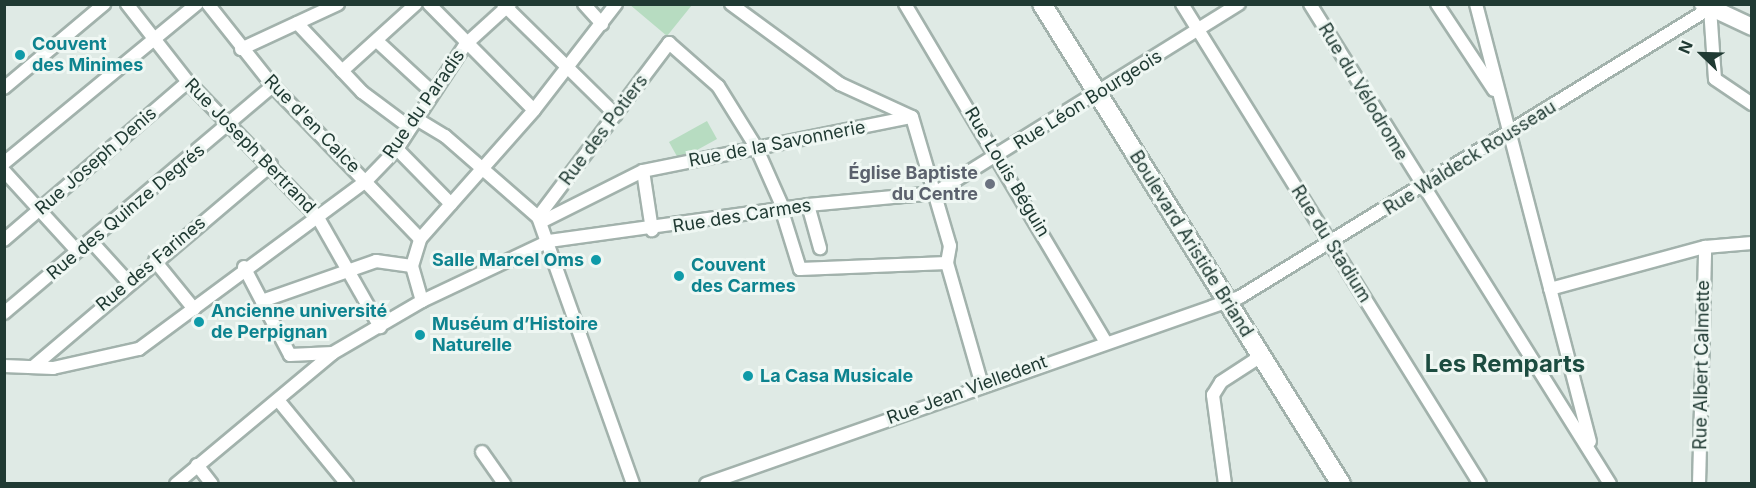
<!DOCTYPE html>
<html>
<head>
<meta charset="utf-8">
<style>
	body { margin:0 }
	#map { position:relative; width:1756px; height:488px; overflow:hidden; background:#dfeae5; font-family:Inter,sans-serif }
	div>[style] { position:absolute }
	.green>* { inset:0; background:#b7dcc1 }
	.roads { filter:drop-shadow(2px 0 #a2b2ac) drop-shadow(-2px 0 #a2b2ac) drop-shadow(0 2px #a2b2ac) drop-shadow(0 -2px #a2b2ac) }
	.minor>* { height:12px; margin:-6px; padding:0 6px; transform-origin:6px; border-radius:6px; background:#fff }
	.tertiary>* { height:16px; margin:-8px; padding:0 8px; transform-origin:8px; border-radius:8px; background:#fff }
	.secondary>* { height:18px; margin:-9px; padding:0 9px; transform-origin:9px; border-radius:9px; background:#fff }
	.dots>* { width:16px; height:16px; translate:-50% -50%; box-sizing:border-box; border:3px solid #eff7f3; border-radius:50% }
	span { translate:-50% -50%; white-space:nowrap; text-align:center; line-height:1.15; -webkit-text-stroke:6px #eff7f3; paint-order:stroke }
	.culture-label { font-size:18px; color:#0d838f; font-weight:700 }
	.left { translate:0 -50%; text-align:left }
	.right { translate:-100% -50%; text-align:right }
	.street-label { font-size:18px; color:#203a33 }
	.worship-label { font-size:18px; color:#5b616d; font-weight:700 }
	.district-label { font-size:24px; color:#1c4c40; font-weight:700 }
	.frame { position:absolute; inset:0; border:6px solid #203a33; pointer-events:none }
	.north { position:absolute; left:1672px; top:24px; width:60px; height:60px; -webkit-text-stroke:4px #eff7f3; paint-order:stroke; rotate:293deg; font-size:16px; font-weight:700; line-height:24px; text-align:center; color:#203a33 }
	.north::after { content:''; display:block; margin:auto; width:21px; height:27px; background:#203a33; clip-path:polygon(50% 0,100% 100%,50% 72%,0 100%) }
</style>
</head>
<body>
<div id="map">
	<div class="green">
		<div style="clip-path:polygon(629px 4px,692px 4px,692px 5px,667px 36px)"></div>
		<div style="clip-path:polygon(707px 121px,717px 139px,679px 160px,669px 142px)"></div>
	</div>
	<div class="roads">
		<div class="minor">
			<div style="left:127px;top:4px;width:99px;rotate:52deg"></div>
			<div style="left:188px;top:82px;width:186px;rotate:46.1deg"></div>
			<div style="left:317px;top:216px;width:128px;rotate:60.4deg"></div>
			<div style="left:208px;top:4px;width:105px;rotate:51.6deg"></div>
			<div style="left:273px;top:86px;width:212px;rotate:46.1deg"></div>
			<div style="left:429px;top:4px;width:149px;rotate:45.3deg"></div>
			<div style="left:503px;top:4px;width:158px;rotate:44.5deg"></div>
			<div style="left:584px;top:4px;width:27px;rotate:48deg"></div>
			<div style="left:731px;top:4px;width:135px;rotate:36.3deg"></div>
			<div style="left:840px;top:84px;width:79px;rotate:24.6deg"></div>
			<div style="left:912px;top:117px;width:134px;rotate:73.6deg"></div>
			<div style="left:950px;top:246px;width:17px;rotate:100deg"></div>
			<div style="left:947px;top:263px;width:127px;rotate:74deg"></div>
			<div style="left:905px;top:4px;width:392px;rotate:59.3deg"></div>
			<div style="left:1182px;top:4px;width:565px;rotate:58.17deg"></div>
			<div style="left:1310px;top:4px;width:566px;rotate:57.99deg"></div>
			<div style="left:1437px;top:4px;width:103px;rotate:56.5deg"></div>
			<div style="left:1476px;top:4px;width:452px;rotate:75.4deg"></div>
			<div style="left:1710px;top:8px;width:71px;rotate:86deg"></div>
			<div style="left:1715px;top:79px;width:45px;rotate:34deg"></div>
			<div style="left:297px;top:23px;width:95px;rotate:46.7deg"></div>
			<div style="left:362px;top:92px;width:59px;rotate:36.7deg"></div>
			<div style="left:377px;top:41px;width:75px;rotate:42.8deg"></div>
			<div style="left:241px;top:49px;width:107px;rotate:-24.9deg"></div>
			<div style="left:342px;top:71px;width:100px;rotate:-42.2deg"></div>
			<div style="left:4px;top:88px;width:131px;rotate:-40deg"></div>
			<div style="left:415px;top:118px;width:35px;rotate:31deg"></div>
			<div style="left:445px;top:136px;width:123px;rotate:41.1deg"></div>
			<div style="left:538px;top:217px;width:283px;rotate:70.4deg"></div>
			<div style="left:397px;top:149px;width:77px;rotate:45.5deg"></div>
			<div style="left:4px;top:163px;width:250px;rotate:-39.5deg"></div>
			<div style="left:4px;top:171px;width:108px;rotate:47.6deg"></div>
			<div style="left:643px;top:171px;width:273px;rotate:-11.4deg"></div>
			<div style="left:808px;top:205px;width:45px;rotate:74.4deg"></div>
			<div style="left:781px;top:208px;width:64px;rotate:72.7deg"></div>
			<div style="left:800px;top:269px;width:147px;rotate:-2.3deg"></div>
			<div style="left:538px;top:217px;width:218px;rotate:-53deg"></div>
			<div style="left:669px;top:43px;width:65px;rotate:41.3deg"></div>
			<div style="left:718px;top:86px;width:72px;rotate:58.1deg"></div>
			<div style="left:756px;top:147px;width:67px;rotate:66.1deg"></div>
			<div style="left:541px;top:222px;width:114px;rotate:-26.6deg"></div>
			<div style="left:643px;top:171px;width:60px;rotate:81.3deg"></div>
			<div style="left:4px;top:240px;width:243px;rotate:-40.7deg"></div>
			<div style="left:91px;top:241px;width:55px;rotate:47.9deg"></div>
			<div style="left:155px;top:261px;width:62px;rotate:50.9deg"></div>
			<div style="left:244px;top:267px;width:99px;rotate:62.4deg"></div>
			<div style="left:290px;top:355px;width:43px;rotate:-2.7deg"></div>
			<div style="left:1550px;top:289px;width:161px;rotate:-15.2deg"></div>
			<div style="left:1705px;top:247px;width:47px;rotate:-4.9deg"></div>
			<div style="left:262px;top:301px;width:121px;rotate:-19.3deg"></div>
			<div style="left:376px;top:261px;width:36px;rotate:8deg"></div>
			<div style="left:422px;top:301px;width:36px;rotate:-106deg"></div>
			<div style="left:412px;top:266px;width:28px;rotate:-73deg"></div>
			<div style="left:420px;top:239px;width:172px;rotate:-48.5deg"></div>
			<div style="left:534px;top:110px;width:134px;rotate:-52.3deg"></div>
			<div style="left:4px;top:313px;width:352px;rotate:-40.2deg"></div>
			<div style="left:4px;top:366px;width:49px;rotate:2.3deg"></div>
			<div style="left:53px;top:368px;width:88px;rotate:-12.5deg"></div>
			<div style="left:139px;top:349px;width:282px;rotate:-36.5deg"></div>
			<div style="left:366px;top:181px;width:45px;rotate:-45.9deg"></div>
			<div style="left:397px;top:149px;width:124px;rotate:-56.8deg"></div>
			<div style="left:465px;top:45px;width:61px;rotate:-42.3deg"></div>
			<div style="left:34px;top:366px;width:311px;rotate:-40.3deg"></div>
			<div style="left:278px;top:400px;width:109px;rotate:50.6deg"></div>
			<div style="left:482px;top:452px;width:39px;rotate:55deg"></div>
			<div style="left:197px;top:465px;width:24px;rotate:52deg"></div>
			<div style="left:176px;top:484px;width:204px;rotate:-39.8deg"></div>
			<div style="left:333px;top:353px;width:103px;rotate:-30.3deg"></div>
			<div style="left:422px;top:301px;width:140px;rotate:-25.3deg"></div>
			<div style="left:549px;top:241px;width:261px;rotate:-7.9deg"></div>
			<div style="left:808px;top:205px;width:128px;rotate:-5.4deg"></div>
			<div style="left:935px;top:193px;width:358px;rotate:-31.9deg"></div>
			<div style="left:706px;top:484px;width:566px;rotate:-19.3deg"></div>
			<div style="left:1240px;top:297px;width:558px;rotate:-31.58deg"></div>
			<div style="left:1225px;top:484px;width:90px;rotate:-97.7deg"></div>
			<div style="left:1213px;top:395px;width:15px;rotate:-58deg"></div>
			<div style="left:1221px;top:382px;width:48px;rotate:-33deg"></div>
			<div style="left:1699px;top:484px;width:237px;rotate:-88.5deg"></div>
		</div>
		<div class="tertiary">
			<div style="left:1703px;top:4px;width:54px;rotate:25.1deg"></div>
		</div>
		<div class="secondary">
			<div style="left:1042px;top:4px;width:566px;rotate:58.08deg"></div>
		</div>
	</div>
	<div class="dots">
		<div style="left:20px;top:55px;background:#0f9aa8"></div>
		<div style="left:990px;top:184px;background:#6b7280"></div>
		<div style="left:596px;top:260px;background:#0f9aa8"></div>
		<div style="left:679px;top:276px;background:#0f9aa8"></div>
		<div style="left:199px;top:322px;background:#0f9aa8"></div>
		<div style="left:420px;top:335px;background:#0f9aa8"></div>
		<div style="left:748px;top:376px;background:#0f9aa8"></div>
	</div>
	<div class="culture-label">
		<span class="left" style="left:32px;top:55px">Couvent<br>des Minimes</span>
		<span class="right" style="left:584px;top:260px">Salle Marcel Oms</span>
		<span class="left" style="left:691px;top:276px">Couvent<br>des Carmes</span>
		<span class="left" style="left:211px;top:322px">Ancienne université<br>de Perpignan</span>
		<span class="left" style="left:432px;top:335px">Muséum d’Histoire<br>Naturelle</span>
		<span class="left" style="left:760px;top:376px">La Casa Musicale</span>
	</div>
	<div class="street-label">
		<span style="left:1363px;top:92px;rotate:59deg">Rue du Vélodrome</span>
		<span style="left:1088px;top:100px;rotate:-32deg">Rue Léon Bourgeois</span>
		<span style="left:424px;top:104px;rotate:-55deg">Rue du Paradis</span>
		<span style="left:312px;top:124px;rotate:46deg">Rue d'en Calce</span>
		<span style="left:604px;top:130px;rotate:-53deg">Rue des Potiers</span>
		<span style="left:777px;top:144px;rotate:-11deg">Rue de la Savonnerie</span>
		<span style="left:250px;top:146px;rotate:46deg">Rue Joseph Bertrand</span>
		<span style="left:1470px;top:158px;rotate:-32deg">Rue Waldeck Rousseau</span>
		<span style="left:96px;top:161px;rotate:-41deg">Rue Joseph Denis</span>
		<span style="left:1007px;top:172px;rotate:59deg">Rue Louis Béguin</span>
		<span style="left:126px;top:212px;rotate:-40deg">Rue des Quinze Degrés</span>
		<span style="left:742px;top:216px;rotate:-9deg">Rue des Carmes</span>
		<span style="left:1191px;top:244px;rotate:58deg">Boulevard Aristide Briand</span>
		<span style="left:1331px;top:244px;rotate:58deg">Rue du Stadium</span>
		<span style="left:151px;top:264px;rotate:-40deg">Rue des Farines</span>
		<span style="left:1702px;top:365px;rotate:-89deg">Rue Albert Calmette</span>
		<span style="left:967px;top:390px;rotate:-20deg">Rue Jean Vielledent</span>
	</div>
	<div class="worship-label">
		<span class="right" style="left:978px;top:184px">Église Baptiste<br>du Centre</span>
	</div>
	<div class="district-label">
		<span style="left:1505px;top:364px">Les Remparts</span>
	</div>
	<div class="frame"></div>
	<div class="north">N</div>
</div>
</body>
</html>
